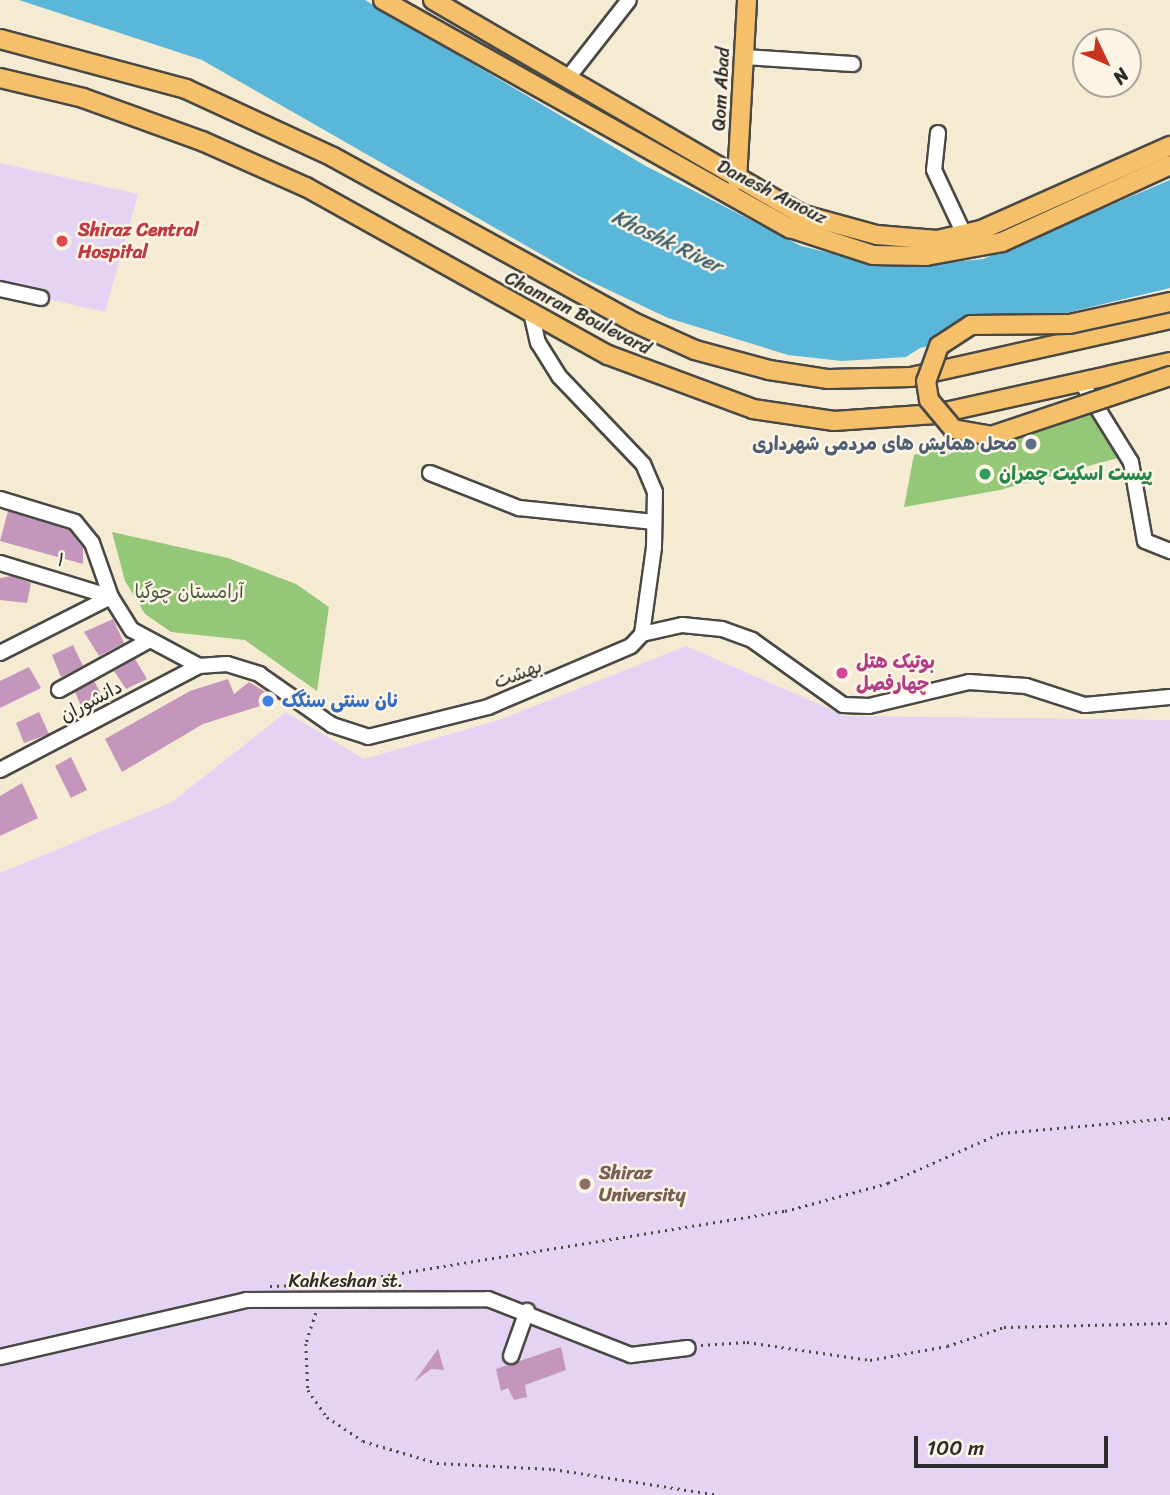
<!DOCTYPE html>
<html>
<head>
<meta charset="utf-8">
<style>
	body { margin:0 }
	#map { position:relative; width:1170px; height:1495px; overflow:hidden; background:#f5ebd3; font-family:Sriracha,"Playpen Sans Arabic",sans-serif }
	div>[style] { position:absolute }
	.built>* { inset:0; background:#e4d3f2 }
	.green>* { inset:0; background:#94c778 }
	.water>* { inset:0; background:#5bb7d9 }
	.building>* { inset:0; background:#c496bb }
	.path>* { height:2.5px; margin-top:-1.25px; transform-origin:0; background:repeating-linear-gradient(90deg,#494844 0 2px,transparent 0 7px) }
	.roads { filter:drop-shadow(2px 0 #494844) drop-shadow(-2px 0 #494844) drop-shadow(0 2px #494844) drop-shadow(0 -2px #494844) }
	.minor>* { height:14px; margin:-7px; padding:0 7px; transform-origin:7px; border-radius:7px; background:#fff }
	.major>* { height:18px; margin:-9px; padding:0 9px; transform-origin:9px; border-radius:9px; background:#f6c06b }
	.bridges { filter:drop-shadow(2px 0 #494844) drop-shadow(-2px 0 #494844) drop-shadow(0 2px #494844) drop-shadow(0 -2px #494844) }
	.major-bridge>* { height:18px; margin:-9px; padding:0 9px; transform-origin:9px; border-radius:9px; background:#f6c06b }
	.dots>* { width:19px; height:19px; translate:-50% -50%; box-sizing:border-box; border:4px solid #fcf5e5; border-radius:50% }
	span { translate:-50% -50%; white-space:nowrap; text-align:center; line-height:1.15; -webkit-text-stroke:5px #fcf5e5; paint-order:stroke }
	.street-label { font-size:19px; color:#2b2b2b }
	.health-label { font-size:19px; color:#be3a42; font-weight:700 }
	.left { translate:0 -50%; text-align:left }
	.service-label { font-size:19px; color:#4e5e75; font-weight:700 }
	.right { translate:-100% -50%; text-align:right }
	.leisure-label { font-size:19px; color:#27864d; font-weight:700 }
	.park-label { font-size:19px; color:#4a5a42 }
	.hotel-label { font-size:19px; color:#b23c85; font-weight:700 }
	.shop-label { font-size:19px; color:#366cbe; font-weight:700 }
	.education-label { font-size:19px; color:#785e54; font-weight:700 }
	.water-label { font-size:21px; color:#3c5c68; font-style:italic }
	.north { position:absolute; left:1072px; top:28px; width:70px; height:70px; box-sizing:border-box; background:#fcf5e5; border:2px solid #a8a49b; border-radius:50%; rotate:134deg; font-size:19px; font-weight:700; line-height:28px; text-align:center; color:#2b2b2b }
	.north::after { content:''; display:block; margin:auto; width:24px; height:32px; background:#c8321e; clip-path:polygon(50% 0,100% 100%,50% 72%,0 100%) }
	.scale { position:absolute; left:914px; top:1436px; width:194px; height:32px; box-sizing:border-box; border:4px solid #2b2b2b; border-top:0; padding-left:9px; font-size:21px; line-height:24px; white-space:nowrap; color:#2b2b2b; -webkit-text-stroke:5px #fcf5e5; paint-order:stroke }
</style>
</head>
<body>
<div id="map">
	<div class="built">
		<div style="clip-path:polygon(0 163px,138px 194px,105px 312px,0 288px)"></div>
		<div style="clip-path:polygon(686px 646px,846px 716px,1170px 720px,1170px 1495px,0 1495px,0 873px,172px 802px,286px 712px,364px 759px,499px 720px)"></div>
	</div>
	<div class="green">
		<div style="clip-path:polygon(1090px 410px,1118px 458px,1000px 490px,904px 507px,914px 455px)"></div>
		<div style="clip-path:polygon(112px 532px,228px 558px,296px 584px,329px 607px,317px 691px,245px 640px,171px 632px,145px 614px,125px 581px)"></div>
	</div>
	<div class="water">
		<div style="clip-path:polygon(19px 0,365px 0,644px 165px,801px 246px,847px 257px,923px 265px,983px 259px,1170px 180px,1170px 288px,920px 348px,906px 357px,842px 361px,788px 355px,668px 318px,579px 276px,202px 60px)"></div>
	</div>
	<div class="building">
		<div style="clip-path:polygon(8px 511px,69px 530px,83px 548px,83px 564px,0 541px)"></div>
		<div style="clip-path:polygon(11px 576px,31px 583px,27px 603px,0 600px,0 578px)"></div>
		<div style="clip-path:polygon(113px 619px,124px 643px,99px 656px,84px 632px)"></div>
		<div style="clip-path:polygon(73px 645px,83px 666px,61px 677px,52px 655px)"></div>
		<div style="clip-path:polygon(135px 659px,147px 679px,126px 689px,114px 671px)"></div>
		<div style="clip-path:polygon(29px 667px,41px 688px,0 708px,0 681px)"></div>
		<div style="clip-path:polygon(228px 679px,234px 694px,249px 682px,279px 700px,203px 724px,122px 772px,105px 739px,190px 691px)"></div>
		<div style="clip-path:polygon(94px 681px,105px 701px,84px 713px,75px 692px)"></div>
		<div style="clip-path:polygon(39px 712px,49px 734px,24px 743px,16px 723px)"></div>
		<div style="clip-path:polygon(71px 757px,87px 790px,71px 798px,55px 766px)"></div>
		<div style="clip-path:polygon(22px 783px,38px 818px,0 836px,0 796px)"></div>
		<div style="clip-path:polygon(561px 1347px,566px 1370px,525px 1385px,527px 1397px,514px 1400px,508px 1388px,501px 1391px,496px 1369px)"></div>
		<div style="clip-path:polygon(438px 1349px,444px 1370px,431px 1369px,414px 1382px)"></div>
	</div>
	<div class="path">
		<div style="left:270px;top:1286px;width:63px;rotate:-1.8deg"></div>
		<div style="left:333px;top:1284px;width:458px;rotate:-9.2deg"></div>
		<div style="left:785px;top:1211px;width:107px;rotate:-15.2deg"></div>
		<div style="left:888px;top:1183px;width:124px;rotate:-23.9deg"></div>
		<div style="left:1001px;top:1133px;width:170px;rotate:-5.1deg"></div>
		<div style="left:316px;top:1313px;width:33px;rotate:108deg"></div>
		<div style="left:306px;top:1344px;width:46px;rotate:87.5deg"></div>
		<div style="left:308px;top:1390px;width:33px;rotate:55deg"></div>
		<div style="left:327px;top:1417px;width:43px;rotate:33.7deg"></div>
		<div style="left:363px;top:1441px;width:77px;rotate:16.6deg"></div>
		<div style="left:437px;top:1463px;width:116px;rotate:3deg"></div>
		<div style="left:553px;top:1469px;width:168px;rotate:8.9deg"></div>
		<div style="left:701px;top:1345px;width:46px;rotate:-3.7deg"></div>
		<div style="left:747px;top:1342px;width:124px;rotate:8.3deg"></div>
		<div style="left:870px;top:1360px;width:78px;rotate:-10.3deg"></div>
		<div style="left:947px;top:1346px;width:60px;rotate:-18.4deg"></div>
		<div style="left:1004px;top:1327px;width:166px;rotate:-1.4deg"></div>
	</div>
	<div class="roads">
		<div class="minor">
			<div style="left:744px;top:57px;width:109px;rotate:3.7deg"></div>
			<div style="left:567px;top:79px;width:100px;rotate:-51.9deg"></div>
			<div style="left:938px;top:133px;width:37px;rotate:96deg"></div>
			<div style="left:934px;top:170px;width:71px;rotate:64.9deg"></div>
			<div style="left:0;top:289px;width:42px;rotate:12.4deg"></div>
			<div style="left:1083px;top:385px;width:91px;rotate:58.1deg"></div>
			<div style="left:1131px;top:462px;width:80px;rotate:80deg"></div>
			<div style="left:1145px;top:541px;width:27px;rotate:22deg"></div>
			<div style="left:430px;top:473px;width:96px;rotate:21.5deg"></div>
			<div style="left:519px;top:508px;width:136px;rotate:5.9deg"></div>
			<div style="left:0;top:499px;width:78px;rotate:17deg"></div>
			<div style="left:75px;top:522px;width:27px;rotate:51deg"></div>
			<div style="left:92px;top:543px;width:57px;rotate:70.6deg"></div>
			<div style="left:111px;top:597px;width:39px;rotate:58deg"></div>
			<div style="left:132px;top:630px;width:76px;rotate:28.2deg"></div>
			<div style="left:199px;top:666px;width:28px;rotate:-4deg"></div>
			<div style="left:227px;top:664px;width:34px;rotate:17deg"></div>
			<div style="left:259px;top:674px;width:89px;rotate:34.9deg"></div>
			<div style="left:332px;top:725px;width:38px;rotate:18deg"></div>
			<div style="left:368px;top:737px;width:124px;rotate:-14deg"></div>
			<div style="left:488px;top:707px;width:155px;rotate:-23.1deg"></div>
			<div style="left:631px;top:646px;width:16px;rotate:-47deg"></div>
			<div style="left:642px;top:634px;width:88px;rotate:-82.1deg"></div>
			<div style="left:654px;top:547px;width:55px;rotate:-89deg"></div>
			<div style="left:655px;top:492px;width:30px;rotate:-113deg"></div>
			<div style="left:643px;top:464px;width:122px;rotate:-133.7deg"></div>
			<div style="left:559px;top:376px;width:39px;rotate:-122deg"></div>
			<div style="left:538px;top:343px;width:28px;rotate:-103deg"></div>
			<div style="left:0;top:563px;width:116px;rotate:17deg"></div>
			<div style="left:642px;top:634px;width:41px;rotate:-12.7deg"></div>
			<div style="left:682px;top:625px;width:40px;rotate:5.7deg"></div>
			<div style="left:722px;top:629px;width:32px;rotate:20deg"></div>
			<div style="left:752px;top:640px;width:112px;rotate:35.5deg"></div>
			<div style="left:843px;top:705px;width:26px;rotate:2deg"></div>
			<div style="left:869px;top:706px;width:103px;rotate:-13.5deg"></div>
			<div style="left:969px;top:682px;width:57px;rotate:4deg"></div>
			<div style="left:1026px;top:686px;width:62px;rotate:17.9deg"></div>
			<div style="left:1085px;top:705px;width:85px;rotate:-5.4deg"></div>
			<div style="left:0;top:653px;width:124px;rotate:-26.8deg"></div>
			<div style="left:59px;top:690px;width:102px;rotate:-28.8deg"></div>
			<div style="left:0;top:770px;width:225px;rotate:-27.6deg"></div>
			<div style="left:511px;top:1356px;width:48px;rotate:-70.4deg"></div>
			<div style="left:0;top:1357px;width:253px;rotate:-13deg"></div>
			<div style="left:246px;top:1300px;width:242px;rotate:-0.2deg"></div>
			<div style="left:488px;top:1299px;width:154px;rotate:21.4deg"></div>
			<div style="left:631px;top:1355px;width:57px;rotate:-7deg"></div>
		</div>
		<div class="major">
			<div style="left:383px;top:0;width:467px;rotate:29.3deg"></div>
			<div style="left:790px;top:228px;width:87px;rotate:18deg"></div>
			<div style="left:873px;top:255px;width:53px;rotate:1.1deg"></div>
			<div style="left:926px;top:256px;width:77px;rotate:-10.4deg"></div>
			<div style="left:1002px;top:242px;width:185px;rotate:-24.6deg"></div>
			<div style="left:433px;top:0;width:425px;rotate:30.2deg"></div>
			<div style="left:800px;top:214px;width:80px;rotate:15.3deg"></div>
			<div style="left:877px;top:235px;width:60px;rotate:4.8deg"></div>
			<div style="left:937px;top:240px;width:45px;rotate:-12.8deg"></div>
			<div style="left:981px;top:230px;width:207px;rotate:-24deg"></div>
			<div style="left:0;top:39px;width:193px;rotate:15deg"></div>
			<div style="left:186px;top:89px;width:162px;rotate:24.8deg"></div>
			<div style="left:333px;top:157px;width:342px;rotate:28.8deg"></div>
			<div style="left:633px;top:322px;width:68px;rotate:24.3deg"></div>
			<div style="left:695px;top:350px;width:77px;rotate:15.1deg"></div>
			<div style="left:769px;top:370px;width:60px;rotate:8.7deg"></div>
			<div style="left:828px;top:379px;width:83px;rotate:-1.4deg"></div>
			<div style="left:911px;top:377px;width:265px;rotate:-12.6deg"></div>
			<div style="left:0;top:78px;width:85px;rotate:13.5deg"></div>
			<div style="left:83px;top:98px;width:127px;rotate:19.9deg"></div>
			<div style="left:202px;top:141px;width:114px;rotate:23.9deg"></div>
			<div style="left:306px;top:187px;width:346px;rotate:29.1deg"></div>
			<div style="left:608px;top:355px;width:155px;rotate:20.4deg"></div>
			<div style="left:753px;top:409px;width:82px;rotate:8.4deg"></div>
			<div style="left:834px;top:421px;width:102px;rotate:-3.9deg"></div>
			<div style="left:936px;top:414px;width:240px;rotate:-12.5deg"></div>
			<div style="left:737px;top:180px;width:180px;rotate:-86.8deg"></div>
		</div>
	</div>
	<div class="bridges">
		<div class="major-bridge">
			<div style="left:1170px;top:302px;width:103px;rotate:167.7deg"></div>
			<div style="left:1069px;top:324px;width:98px;rotate:179.4deg"></div>
			<div style="left:971px;top:325px;width:38px;rotate:147deg"></div>
			<div style="left:939px;top:346px;width:37px;rotate:110deg"></div>
			<div style="left:926px;top:381px;width:19px;rotate:81deg"></div>
			<div style="left:929px;top:400px;width:38px;rotate:50deg"></div>
			<div style="left:953px;top:429px;width:39px;rotate:10deg"></div>
			<div style="left:991px;top:436px;width:189px;rotate:-18.5deg"></div>
		</div>
	</div>
	<div class="dots">
		<div style="left:62px;top:241px;background:#e0444e"></div>
		<div style="left:1031px;top:444px;background:#5c6f8a"></div>
		<div style="left:985px;top:474px;background:#2e9e5b"></div>
		<div style="left:842px;top:673px;background:#d1479c"></div>
		<div style="left:268px;top:701px;background:#3f7fe0"></div>
		<div style="left:585px;top:1184px;background:#8d6e63"></div>
	</div>
	<div class="street-label">
		<span style="left:721px;top:89px;rotate:-87deg">Qom Abad</span>
		<span style="left:772px;top:192px;rotate:27deg">Danesh Amouz</span>
		<span style="left:578px;top:313px;rotate:27deg">Chamran Boulevard</span>
		<span style="left:61px;top:560px;rotate:16deg">۱</span>
		<span style="left:518px;top:674px;rotate:-21deg">بهشت</span>
		<span style="left:91px;top:701px;rotate:-28deg">دانشوران</span>
		<span style="left:346px;top:1281px">Kahkeshan st.</span>
	</div>
	<div class="health-label">
		<span class="left" style="left:78px;top:241px">Shiraz Central<br>Hospital</span>
	</div>
	<div class="service-label">
		<span class="right" style="left:1017px;top:444px">محل همایش های مردمی شهرداری</span>
	</div>
	<div class="leisure-label">
		<span class="left" style="left:999px;top:474px">پیست اسکیت چمران</span>
	</div>
	<div class="park-label">
		<span style="left:189px;top:592px">آرامستان چوگیا</span>
	</div>
	<div class="hotel-label">
		<span class="left" style="left:856px;top:673px">بوتیک هتل<br>چهارفصل</span>
	</div>
	<div class="shop-label">
		<span class="left" style="left:282px;top:701px">نان سنتی سنگک</span>
	</div>
	<div class="education-label">
		<span class="left" style="left:599px;top:1184px">Shiraz<br>University</span>
	</div>
	<div class="water-label">
		<span style="left:667px;top:241px;rotate:26deg">Khoshk River</span>
	</div>
	<div class="north">N</div>
	<div class="scale">100 m</div>
</div>
</body>
</html>
